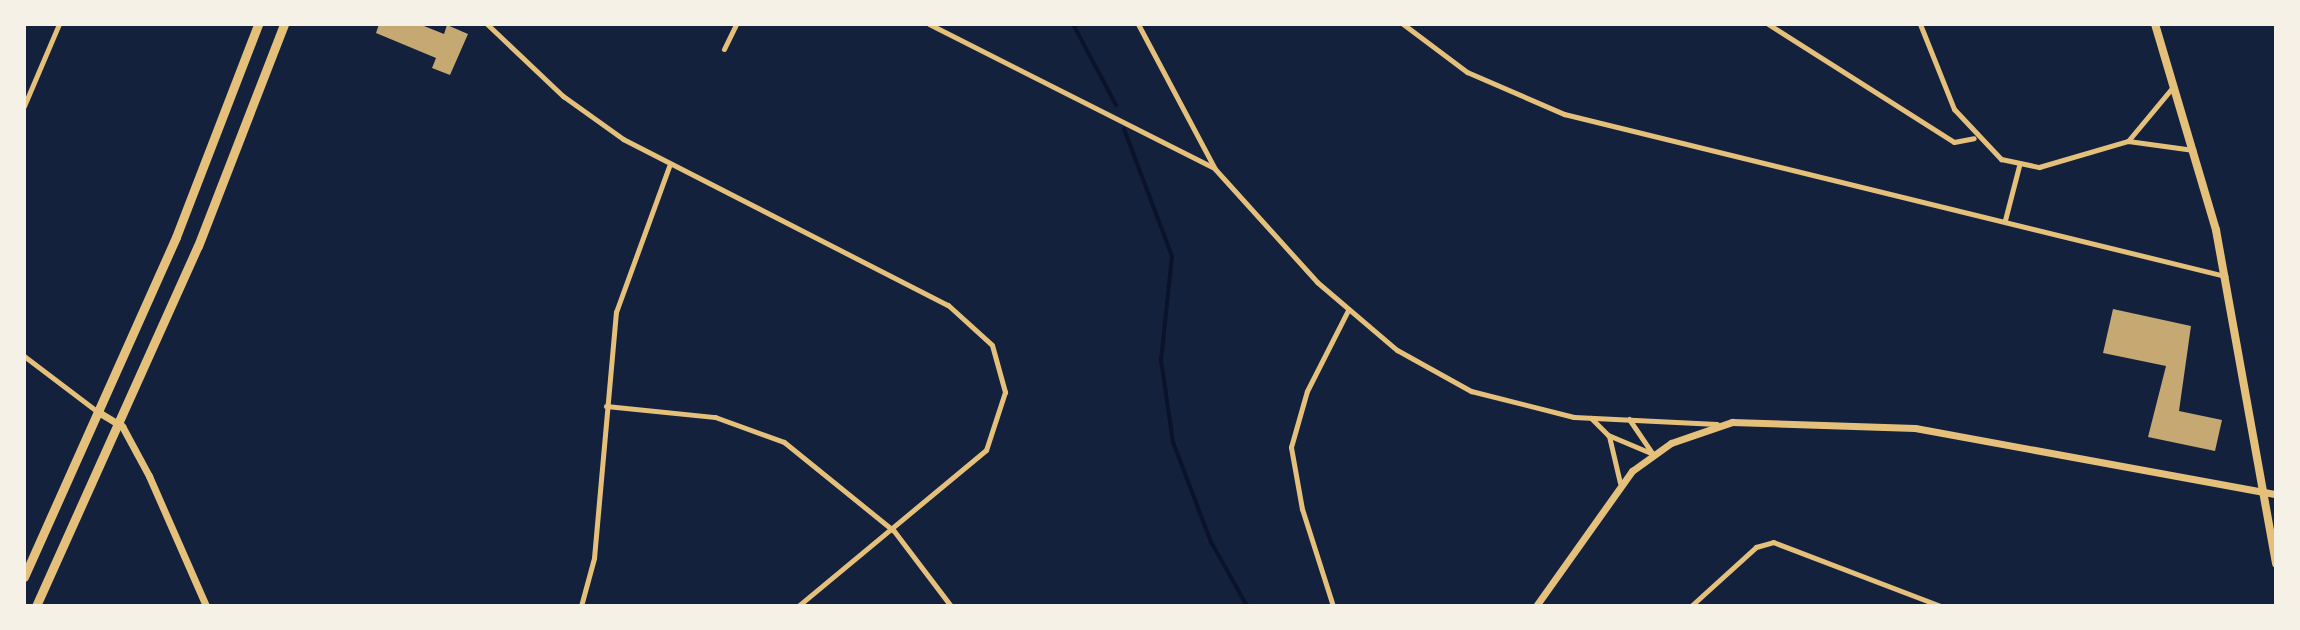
<!DOCTYPE html>
<html>
<head>
<meta charset="utf-8">
<style>
	body { margin:0 }
	#map { position:relative; width:2300px; height:630px; overflow:hidden; background:#14213d; font-family:"Exo 2",sans-serif }
	div>[style] { position:absolute }
	.stream>* { height:4px; margin:-2px; padding:0 2px; transform-origin:2px; border-radius:2px; background:#0b132b }
	.building>* { inset:0; background:#c6a872 }
	.minor>* { height:5px; margin:-2.5px; padding:0 2.5px; transform-origin:2.5px; border-radius:2.5px; background:#e5c07b }
	.tertiary>* { height:7px; margin:-3.5px; padding:0 3.5px; transform-origin:3.5px; border-radius:3.5px; background:#e5c07b }
	.secondary>* { height:8px; margin:-4px; padding:0 4px; transform-origin:4px; border-radius:4px; background:#e5c07b }
	.primary>* { height:9px; margin:-4.5px; padding:0 4.5px; transform-origin:4.5px; border-radius:4.5px; background:#e5c07b }
	span { translate:-50% -50%; white-space:nowrap; text-align:center; line-height:1.15; -webkit-text-stroke:6px #f6f1e7; paint-order:stroke }
	.frame { position:absolute; inset:0; border:26px solid #f6f1e7; pointer-events:none }
</style>
</head>
<body>
<div id="map">
	<div class="stream">
		<div style="left:1073px;top:24px;width:92px;rotate:62deg"></div>
		<div style="left:1124px;top:129px;width:136px;rotate:69.3deg"></div>
		<div style="left:1172px;top:256px;width:105px;rotate:96deg"></div>
		<div style="left:1161px;top:360px;width:83px;rotate:81.7deg"></div>
		<div style="left:1173px;top:442px;width:107px;rotate:69.2deg"></div>
		<div style="left:1211px;top:542px;width:73px;rotate:60.6deg"></div>
	</div>
	<div class="building">
		<div style="clip-path:polygon(379px 24px,419px 24px,444px 34px,447px 25px,468px 34px,450px 75px,432px 68px,436px 58px,376px 33px)"></div>
		<div style="clip-path:polygon(2113px 309px,2191px 326px,2179px 411px,2222px 420px,2215px 451px,2148px 437px,2166px 366px,2103px 353px)"></div>
	</div>
	<div class="minor">
		<div style="left:487px;top:24px;width:105px;rotate:43.5deg"></div>
		<div style="left:563px;top:96px;width:74px;rotate:35.6deg"></div>
		<div style="left:623px;top:139px;width:365px;rotate:27.1deg"></div>
		<div style="left:948px;top:305px;width:59px;rotate:42.3deg"></div>
		<div style="left:992px;top:345px;width:49px;rotate:74.5deg"></div>
		<div style="left:1005px;top:392px;width:61px;rotate:108.1deg"></div>
		<div style="left:986px;top:450px;width:244px;rotate:140.3deg"></div>
		<div style="left:929px;top:24px;width:319px;rotate:26.8deg"></div>
		<div style="left:1138px;top:24px;width:164px;rotate:62deg"></div>
		<div style="left:1215px;top:169px;width:152px;rotate:47.9deg"></div>
		<div style="left:1317px;top:282px;width:105px;rotate:40.4deg"></div>
		<div style="left:1397px;top:350px;width:85px;rotate:29deg"></div>
		<div style="left:1471px;top:391px;width:106px;rotate:14.2deg"></div>
		<div style="left:1574px;top:417px;width:143px;rotate:2.8deg"></div>
		<div style="left:1403px;top:24px;width:80px;rotate:36.9deg"></div>
		<div style="left:1467px;top:72px;width:106px;rotate:23.4deg"></div>
		<div style="left:1564px;top:114px;width:681px;rotate:13.77deg"></div>
		<div style="left:1768px;top:24px;width:220px;rotate:32.4deg"></div>
		<div style="left:1954px;top:142px;width:20px;rotate:-11deg"></div>
		<div style="left:1920px;top:24px;width:92px;rotate:68.2deg"></div>
		<div style="left:1954px;top:109px;width:69px;rotate:46.8deg"></div>
		<div style="left:2001px;top:159px;width:39px;rotate:12deg"></div>
		<div style="left:2039px;top:167px;width:93px;rotate:-16.3deg"></div>
		<div style="left:2128px;top:141px;width:66px;rotate:7.9deg"></div>
		<div style="left:724px;top:49px;width:28px;rotate:-64deg"></div>
		<div style="left:24px;top:106px;width:89px;rotate:-66.9deg"></div>
		<div style="left:2128px;top:141px;width:70px;rotate:-50.2deg"></div>
		<div style="left:2005px;top:220px;width:56px;rotate:-75.5deg"></div>
		<div style="left:24px;top:356px;width:94px;rotate:37.2deg"></div>
		<div style="left:606px;top:406px;width:110px;rotate:5.8deg"></div>
		<div style="left:715px;top:417px;width:73px;rotate:19.9deg"></div>
		<div style="left:784px;top:442px;width:141px;rotate:39deg"></div>
		<div style="left:894px;top:531px;width:94px;rotate:52.8deg"></div>
		<div style="left:1591px;top:418px;width:24px;rotate:45deg"></div>
		<div style="left:1608px;top:435px;width:49px;rotate:22.9deg"></div>
		<div style="left:1629px;top:419px;width:41px;rotate:55.9deg"></div>
		<div style="left:1609px;top:436px;width:48px;rotate:76.8deg"></div>
		<div style="left:581px;top:606px;width:50px;rotate:-74.8deg"></div>
		<div style="left:594px;top:558px;width:247px;rotate:-84.9deg"></div>
		<div style="left:616px;top:312px;width:155px;rotate:-70deg"></div>
		<div style="left:1333px;top:606px;width:102px;rotate:-107.7deg"></div>
		<div style="left:1302px;top:509px;width:63px;rotate:-100.1deg"></div>
		<div style="left:1291px;top:447px;width:58px;rotate:-74.1deg"></div>
		<div style="left:1307px;top:391px;width:89px;rotate:-63.1deg"></div>
		<div style="left:1691px;top:606px;width:88px;rotate:-42.2deg"></div>
		<div style="left:1756px;top:547px;width:18px;rotate:-16deg"></div>
		<div style="left:1773px;top:542px;width:180px;rotate:20.9deg"></div>
	</div>
	<div class="tertiary">
		<div style="left:100px;top:413px;width:26px;rotate:31deg"></div>
		<div style="left:122px;top:426px;width:57px;rotate:61.6deg"></div>
		<div style="left:149px;top:476px;width:142px;rotate:66.3deg"></div>
		<div style="left:1536px;top:606px;width:166px;rotate:-54.6deg"></div>
		<div style="left:1632px;top:471px;width:48px;rotate:-35.7deg"></div>
		<div style="left:1671px;top:443px;width:65px;rotate:-19deg"></div>
		<div style="left:1732px;top:422px;width:183px;rotate:1.9deg"></div>
		<div style="left:1915px;top:428px;width:367px;rotate:10.4deg"></div>
	</div>
	<div class="secondary">
		<div style="left:2155px;top:24px;width:215px;rotate:73.5deg"></div>
		<div style="left:2216px;top:230px;width:339px;rotate:79.8deg"></div>
	</div>
	<div class="primary">
		<div style="left:24px;top:577px;width:372px;rotate:-65.9deg"></div>
		<div style="left:176px;top:237px;width:228px;rotate:-68.9deg"></div>
		<div style="left:36px;top:606px;width:395px;rotate:-65.8deg"></div>
		<div style="left:198px;top:246px;width:238px;rotate:-68.8deg"></div>
	</div>
	<div class="frame"></div>
</div>
</body>
</html>
